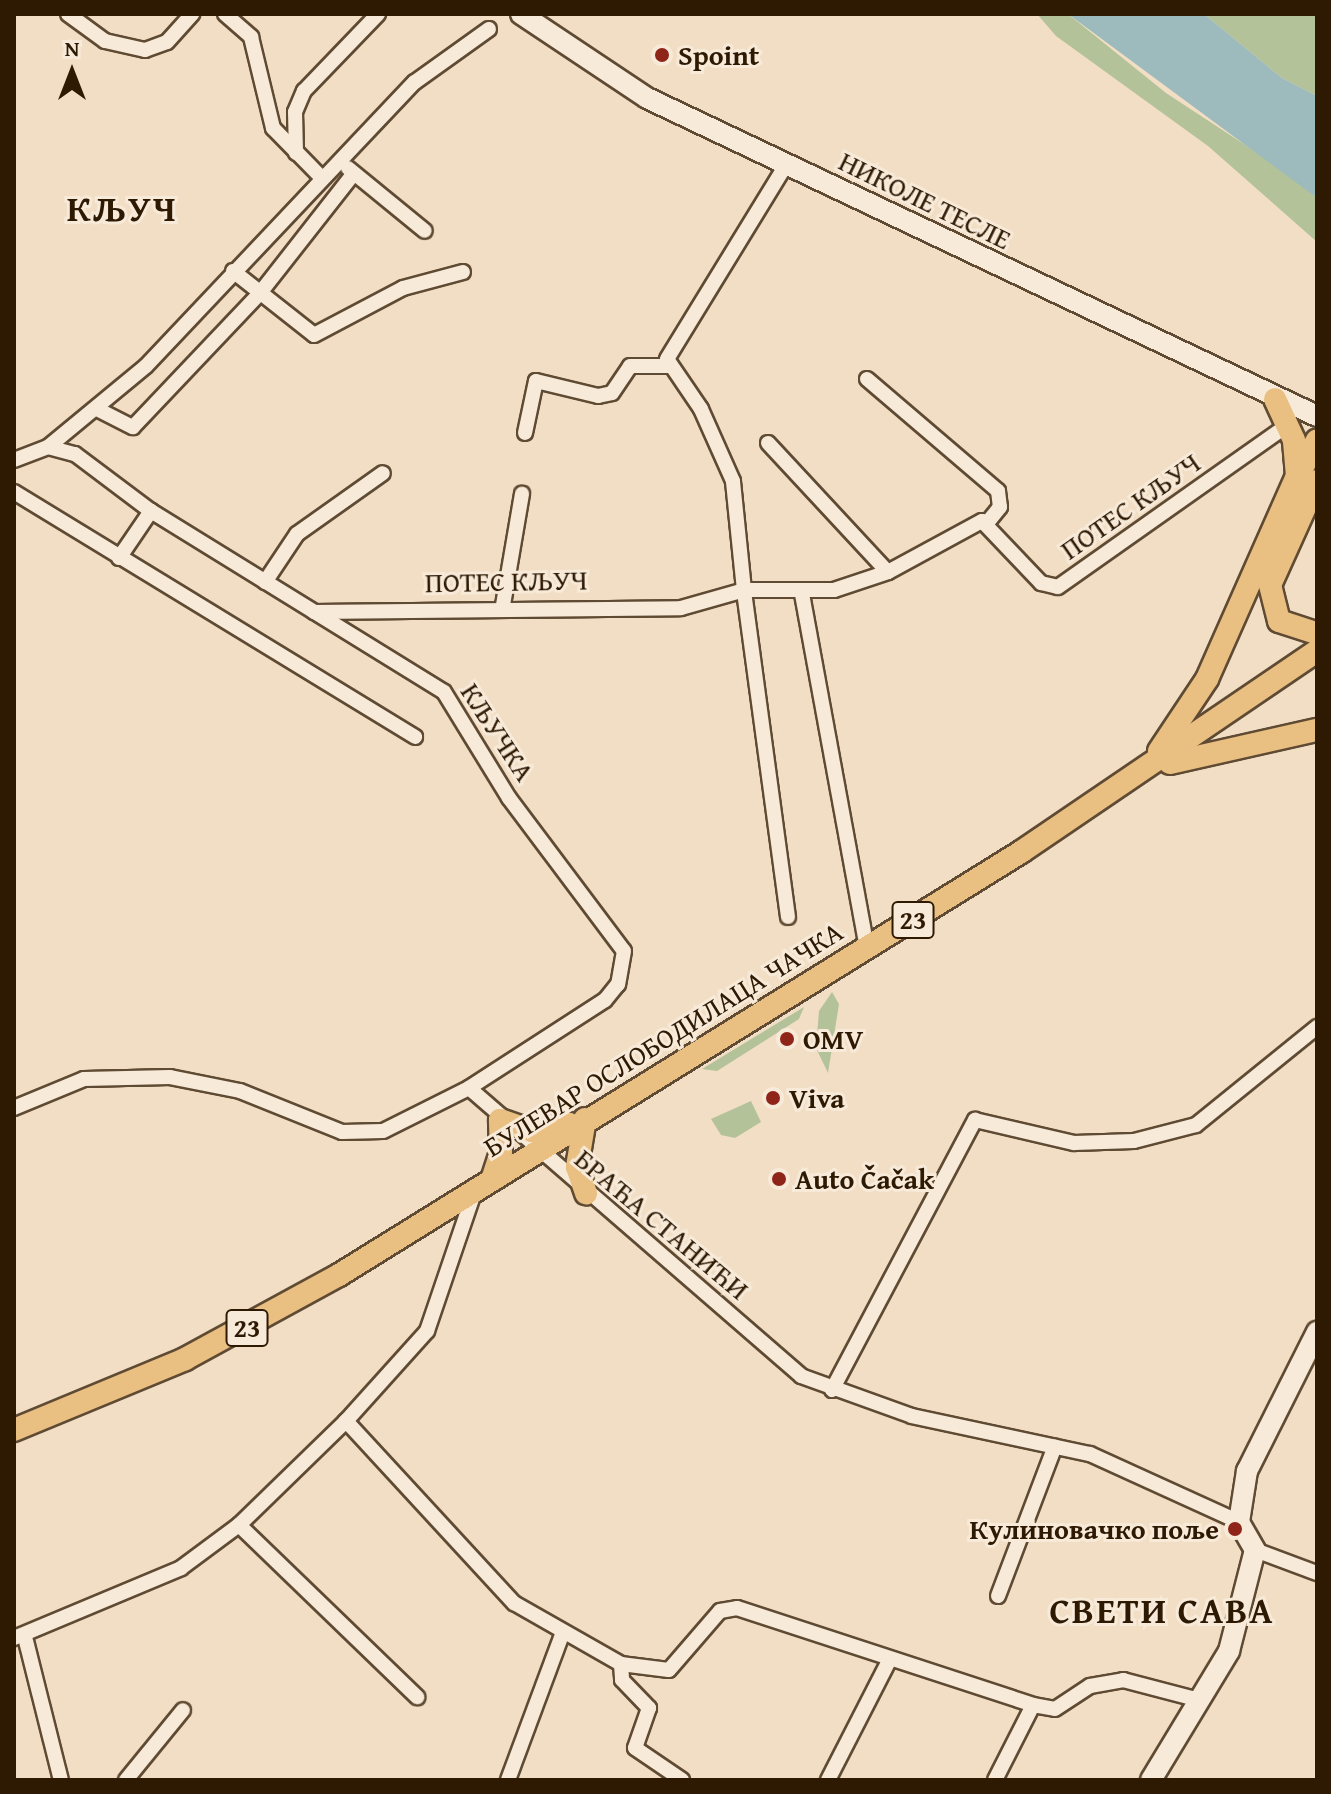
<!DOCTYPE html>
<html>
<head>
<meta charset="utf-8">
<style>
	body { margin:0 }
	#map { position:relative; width:1331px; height:1794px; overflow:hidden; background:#f2dec4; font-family:"Gentium Book Plus",serif }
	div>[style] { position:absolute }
	.green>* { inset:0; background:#b4c29a }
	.water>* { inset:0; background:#9dbbbc }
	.roads { filter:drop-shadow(2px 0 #5f4a33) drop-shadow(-2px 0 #5f4a33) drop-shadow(0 2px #5f4a33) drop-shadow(0 -2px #5f4a33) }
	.street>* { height:14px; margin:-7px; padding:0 7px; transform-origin:7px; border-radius:7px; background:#f7ead9 }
	.secondary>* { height:20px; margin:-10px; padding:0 10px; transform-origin:10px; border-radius:10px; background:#f7ead9 }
	.primary>* { height:22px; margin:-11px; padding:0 11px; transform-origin:11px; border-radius:11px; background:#e9bf82 }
	.dots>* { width:22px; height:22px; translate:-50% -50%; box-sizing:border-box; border:4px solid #f7ead9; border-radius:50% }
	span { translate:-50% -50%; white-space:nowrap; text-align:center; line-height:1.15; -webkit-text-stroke:6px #f7ead9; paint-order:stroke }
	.shield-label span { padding:2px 6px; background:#f7ead9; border:2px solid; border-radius:6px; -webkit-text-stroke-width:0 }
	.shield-label { font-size:26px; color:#2e1903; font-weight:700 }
	.poi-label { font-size:28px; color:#2e1903; font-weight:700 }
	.left { translate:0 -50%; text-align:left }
	.right { translate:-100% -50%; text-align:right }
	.street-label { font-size:28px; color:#2e1903 }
	.district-label { font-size:36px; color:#2e1903; font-weight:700; letter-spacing:2px }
	.frame { position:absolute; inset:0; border:16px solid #2e1903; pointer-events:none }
	.north { position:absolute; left:32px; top:32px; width:80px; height:80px; -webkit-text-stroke:6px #f7ead9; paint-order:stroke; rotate:0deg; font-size:22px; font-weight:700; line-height:32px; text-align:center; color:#2e1903 }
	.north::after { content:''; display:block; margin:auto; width:28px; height:36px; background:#2e1903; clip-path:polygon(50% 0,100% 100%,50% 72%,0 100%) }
</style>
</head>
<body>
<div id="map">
	<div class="green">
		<div style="clip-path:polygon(1037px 14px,1068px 14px,1166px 93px,1285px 171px,1317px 198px,1317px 242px,1208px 146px,1056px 36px)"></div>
		<div style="clip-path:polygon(1204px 14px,1317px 14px,1317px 96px,1282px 78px)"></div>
		<div style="clip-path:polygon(832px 992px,839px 1004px,828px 1073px,816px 1048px,819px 1011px)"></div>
		<div style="clip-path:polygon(804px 1007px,799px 1019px,717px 1071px,702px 1069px)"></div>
		<div style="clip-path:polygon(751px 1101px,761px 1122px,735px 1138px,721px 1135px,711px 1119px)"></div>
	</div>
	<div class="water">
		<div style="clip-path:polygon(1068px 14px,1204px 14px,1282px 78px,1317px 96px,1317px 198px)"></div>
	</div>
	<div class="roads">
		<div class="street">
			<div style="left:68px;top:14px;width:46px;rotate:36.1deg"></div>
			<div style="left:105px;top:41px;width:41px;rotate:12.7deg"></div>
			<div style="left:145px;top:50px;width:23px;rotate:-20deg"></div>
			<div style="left:167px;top:42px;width:38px;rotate:-48deg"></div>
			<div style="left:225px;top:14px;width:35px;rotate:41deg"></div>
			<div style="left:251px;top:37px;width:94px;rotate:76.4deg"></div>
			<div style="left:273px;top:128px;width:69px;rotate:45.6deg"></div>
			<div style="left:296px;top:153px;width:41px;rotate:-91.4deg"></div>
			<div style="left:295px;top:112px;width:23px;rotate:-67deg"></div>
			<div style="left:304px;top:91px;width:107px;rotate:-46.1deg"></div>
			<div style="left:348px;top:168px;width:99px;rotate:39.3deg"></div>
			<div style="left:233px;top:271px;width:103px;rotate:38.3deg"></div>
			<div style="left:314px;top:335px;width:101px;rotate:-27.8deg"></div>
			<div style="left:403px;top:288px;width:62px;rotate:-14.9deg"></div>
			<div style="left:867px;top:379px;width:172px;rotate:40.5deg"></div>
			<div style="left:998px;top:491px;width:16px;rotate:83deg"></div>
			<div style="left:1000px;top:507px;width:19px;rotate:129deg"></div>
			<div style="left:99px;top:410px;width:38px;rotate:27deg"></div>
			<div style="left:133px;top:427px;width:185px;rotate:-46.5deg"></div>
			<div style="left:260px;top:293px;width:152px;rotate:-51.9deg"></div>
			<div style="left:525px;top:433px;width:53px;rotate:-78.1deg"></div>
			<div style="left:536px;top:381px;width:64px;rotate:13.6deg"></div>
			<div style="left:598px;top:396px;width:14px;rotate:-12deg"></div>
			<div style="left:612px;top:393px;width:32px;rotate:-56deg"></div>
			<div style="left:630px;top:366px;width:38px"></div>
			<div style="left:768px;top:443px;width:176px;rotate:47.1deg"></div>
			<div style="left:48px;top:447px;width:127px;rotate:-39.6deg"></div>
			<div style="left:146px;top:366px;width:391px;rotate:-46.6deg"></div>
			<div style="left:415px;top:82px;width:91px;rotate:-35.6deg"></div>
			<div style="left:14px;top:460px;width:36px;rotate:-21deg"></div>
			<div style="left:48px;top:447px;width:28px;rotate:15deg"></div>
			<div style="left:75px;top:454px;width:95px;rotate:36.9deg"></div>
			<div style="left:151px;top:511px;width:344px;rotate:31.7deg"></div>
			<div style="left:444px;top:692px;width:124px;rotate:58.5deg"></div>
			<div style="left:509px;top:798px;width:191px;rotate:53.1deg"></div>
			<div style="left:624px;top:951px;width:34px;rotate:100deg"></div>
			<div style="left:618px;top:984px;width:21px;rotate:129deg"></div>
			<div style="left:605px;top:1000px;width:162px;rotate:147.1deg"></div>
			<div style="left:469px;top:1088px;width:96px;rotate:153.4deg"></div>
			<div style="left:383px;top:1131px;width:41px;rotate:178.6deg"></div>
			<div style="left:342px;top:1132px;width:110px;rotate:-158.1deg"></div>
			<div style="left:240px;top:1091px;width:71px;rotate:-168.7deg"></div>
			<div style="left:170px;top:1077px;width:86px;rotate:178.7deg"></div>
			<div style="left:84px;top:1079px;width:76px;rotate:157.5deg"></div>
			<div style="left:14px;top:492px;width:470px;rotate:31.4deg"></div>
			<div style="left:119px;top:558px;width:57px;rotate:-55.8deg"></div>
			<div style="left:265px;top:582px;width:58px;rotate:-56.3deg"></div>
			<div style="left:297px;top:534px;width:105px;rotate:-35.3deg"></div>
			<div style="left:802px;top:594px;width:361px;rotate:79.6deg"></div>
			<div style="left:503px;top:605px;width:113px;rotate:-80.3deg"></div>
			<div style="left:314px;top:612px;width:367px;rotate:-0.6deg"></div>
			<div style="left:681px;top:608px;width:66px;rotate:-15.9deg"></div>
			<div style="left:744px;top:590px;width:110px;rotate:-95.8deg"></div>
			<div style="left:733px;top:481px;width:79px;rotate:-114deg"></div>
			<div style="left:701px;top:409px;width:60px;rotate:-124.2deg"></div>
			<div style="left:667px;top:359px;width:228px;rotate:-58.5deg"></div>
			<div style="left:788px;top:917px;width:330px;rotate:-97.7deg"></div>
			<div style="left:744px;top:590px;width:90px"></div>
			<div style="left:834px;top:590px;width:57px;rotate:-18.4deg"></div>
			<div style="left:888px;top:572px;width:107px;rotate:-28.5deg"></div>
			<div style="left:982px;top:521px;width:86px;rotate:46.4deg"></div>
			<div style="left:1041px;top:583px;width:17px;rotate:13deg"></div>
			<div style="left:1058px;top:587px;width:281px;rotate:-35.2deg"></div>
			<div style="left:469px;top:1088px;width:440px;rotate:40.9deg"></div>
			<div style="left:801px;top:1376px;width:118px;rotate:19.8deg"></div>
			<div style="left:912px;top:1416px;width:182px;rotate:12.1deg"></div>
			<div style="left:1090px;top:1454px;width:164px;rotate:24.5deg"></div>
			<div style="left:832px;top:1390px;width:306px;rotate:-62.1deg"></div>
			<div style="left:975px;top:1120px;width:102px;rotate:13.1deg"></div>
			<div style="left:1074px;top:1143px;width:60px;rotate:-1.9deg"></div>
			<div style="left:1134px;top:1141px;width:64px;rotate:-14.5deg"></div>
			<div style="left:1196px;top:1125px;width:156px;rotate:-39deg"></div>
			<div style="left:346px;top:1421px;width:248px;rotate:47.3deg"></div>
			<div style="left:514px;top:1603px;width:123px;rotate:29.7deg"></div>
			<div style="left:621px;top:1664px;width:48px;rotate:7.1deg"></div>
			<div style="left:669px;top:1670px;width:78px;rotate:-49.2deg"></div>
			<div style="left:720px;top:1611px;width:17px;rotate:-10deg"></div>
			<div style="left:737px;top:1608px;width:311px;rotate:18.1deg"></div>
			<div style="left:1033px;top:1705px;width:22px;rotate:10deg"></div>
			<div style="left:1055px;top:1709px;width:42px;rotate:-33.3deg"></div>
			<div style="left:1090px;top:1686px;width:34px;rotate:-10deg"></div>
			<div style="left:1123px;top:1680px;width:80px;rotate:14.6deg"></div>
			<div style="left:239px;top:1525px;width:248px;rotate:44deg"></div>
			<div style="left:1255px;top:1550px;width:66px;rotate:20.4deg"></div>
			<div style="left:998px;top:1596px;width:160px;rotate:-69.2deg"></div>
			<div style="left:25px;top:1637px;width:147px;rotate:75.9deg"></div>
			<div style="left:14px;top:1638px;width:181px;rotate:-22.7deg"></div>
			<div style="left:181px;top:1568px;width:72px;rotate:-36.6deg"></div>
			<div style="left:239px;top:1525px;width:149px;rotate:-44.2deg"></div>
			<div style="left:346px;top:1421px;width:121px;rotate:-48deg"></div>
			<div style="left:427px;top:1331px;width:146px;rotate:-71.2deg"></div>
			<div style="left:621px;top:1664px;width:16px;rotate:86deg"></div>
			<div style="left:622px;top:1680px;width:39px;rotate:46deg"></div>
			<div style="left:649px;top:1708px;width:42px;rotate:109.3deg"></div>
			<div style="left:635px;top:1748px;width:57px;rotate:34.2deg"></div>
			<div style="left:126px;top:1780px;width:90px;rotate:-50.8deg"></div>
			<div style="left:508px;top:1780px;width:155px;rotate:-69.6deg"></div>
			<div style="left:828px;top:1780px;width:134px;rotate:-62.9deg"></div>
			<div style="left:995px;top:1780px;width:84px;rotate:-63.1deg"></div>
		</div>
		<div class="secondary">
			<div style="left:521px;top:14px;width:151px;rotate:33.7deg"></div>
			<div style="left:647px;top:98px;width:742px;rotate:25.39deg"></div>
			<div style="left:1151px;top:1780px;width:151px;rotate:-58.8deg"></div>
			<div style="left:1229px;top:1651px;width:104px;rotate:-75.6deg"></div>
			<div style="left:1255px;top:1550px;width:32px;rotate:-120deg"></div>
			<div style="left:1239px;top:1522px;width:52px;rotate:-81.1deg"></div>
			<div style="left:1247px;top:1471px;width:156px;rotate:-63.3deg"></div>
		</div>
		<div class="primary">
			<div style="left:1299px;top:474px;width:38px;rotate:-62deg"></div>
			<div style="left:1317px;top:481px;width:114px;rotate:114.3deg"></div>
			<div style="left:1270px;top:585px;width:37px;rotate:76deg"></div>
			<div style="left:1279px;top:621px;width:40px;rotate:18deg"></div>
			<div style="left:1159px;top:751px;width:87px;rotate:-56.3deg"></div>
			<div style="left:1207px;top:679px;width:222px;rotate:-66.1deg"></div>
			<div style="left:1297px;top:476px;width:36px;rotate:-95deg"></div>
			<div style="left:1294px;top:440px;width:45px;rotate:-114.9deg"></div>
			<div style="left:1170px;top:763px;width:151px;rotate:-12.7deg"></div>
			<div style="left:585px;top:1119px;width:49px;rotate:99.5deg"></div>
			<div style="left:577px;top:1167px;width:28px;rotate:71deg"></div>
			<div style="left:500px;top:1120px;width:34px;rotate:19deg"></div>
			<div style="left:532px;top:1131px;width:38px;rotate:-11deg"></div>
			<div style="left:492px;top:1180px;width:29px;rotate:-72deg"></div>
			<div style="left:501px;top:1152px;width:32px;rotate:-92deg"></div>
			<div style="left:14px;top:1430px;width:185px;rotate:-22.5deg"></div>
			<div style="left:185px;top:1359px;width:175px;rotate:-28.6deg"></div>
			<div style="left:339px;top:1275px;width:803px;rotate:-31.81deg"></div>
			<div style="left:1021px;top:852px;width:358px;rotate:-34.2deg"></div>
		</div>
	</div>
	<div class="dots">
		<div style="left:662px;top:55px;background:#8f2418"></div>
		<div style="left:787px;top:1039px;background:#8f2418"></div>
		<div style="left:773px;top:1098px;background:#8f2418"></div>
		<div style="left:779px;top:1179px;background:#8f2418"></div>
		<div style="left:1235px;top:1529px;background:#8f2418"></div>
	</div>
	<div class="shield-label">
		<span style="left:913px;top:920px">23</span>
		<span style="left:247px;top:1328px">23</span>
	</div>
	<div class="poi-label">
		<span class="left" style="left:678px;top:55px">Spoint</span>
		<span class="left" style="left:803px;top:1039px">OMV</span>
		<span class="left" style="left:789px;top:1098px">Viva</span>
		<span class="left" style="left:795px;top:1179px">Auto Čačak</span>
		<span class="right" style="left:1219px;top:1529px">Кулиновачко поље</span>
	</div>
	<div class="street-label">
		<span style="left:925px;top:200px;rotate:26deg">НИКОЛЕ ТЕСЛЕ</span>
		<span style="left:1130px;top:506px;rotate:-35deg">ПОТЕС КЉУЧ</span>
		<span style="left:506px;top:581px;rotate:-1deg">ПОТЕС КЉУЧ</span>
		<span style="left:498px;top:732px;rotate:57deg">КЉУЧКА</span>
		<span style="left:663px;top:1039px;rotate:-32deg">БУЛЕВАР ОСЛОБОДИЛАЦА ЧАЧКА</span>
		<span style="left:662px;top:1224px;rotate:40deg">БРАЋА СТАНИЋИ</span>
	</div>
	<div class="district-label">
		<span style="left:122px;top:208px">КЉУЧ</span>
		<span style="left:1162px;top:1610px">СВЕТИ САВА</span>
	</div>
	<div class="frame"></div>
	<div class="north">N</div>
</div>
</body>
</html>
